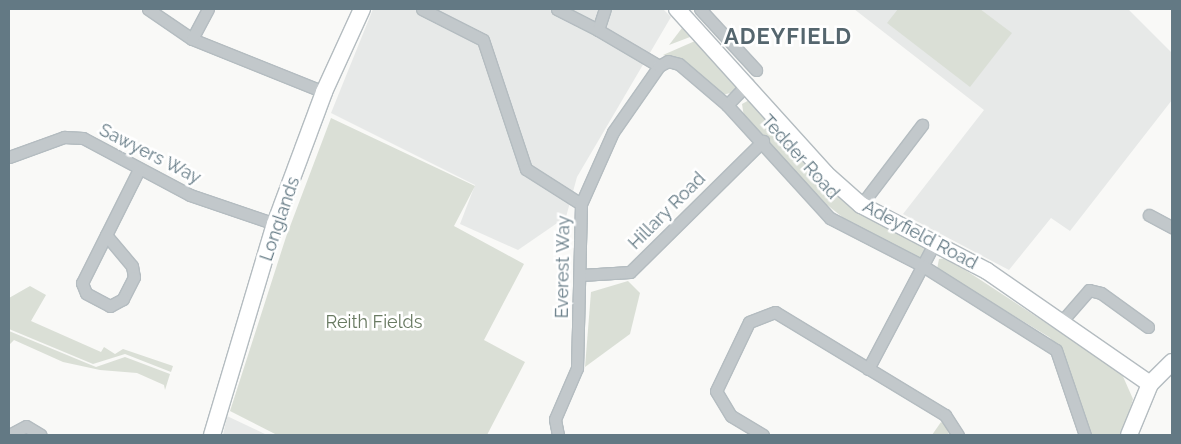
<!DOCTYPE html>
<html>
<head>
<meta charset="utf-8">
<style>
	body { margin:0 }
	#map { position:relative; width:1181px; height:444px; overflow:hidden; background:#f9f9f7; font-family:Raleway,sans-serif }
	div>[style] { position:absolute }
	.built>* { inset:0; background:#e7e9e8 }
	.green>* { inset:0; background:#dadfd6 }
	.roads { filter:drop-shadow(1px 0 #b4bcc0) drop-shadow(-1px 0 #b4bcc0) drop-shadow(0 1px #b4bcc0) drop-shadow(0 -1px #b4bcc0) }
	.street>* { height:11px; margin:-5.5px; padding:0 5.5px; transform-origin:5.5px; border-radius:5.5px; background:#c2c8cb }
	.secondary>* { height:16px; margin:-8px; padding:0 8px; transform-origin:8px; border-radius:8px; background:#fff }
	span { translate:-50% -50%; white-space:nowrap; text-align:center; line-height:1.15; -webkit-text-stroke:5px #fff; paint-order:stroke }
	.street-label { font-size:18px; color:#637984 }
	.park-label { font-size:18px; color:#697a62 }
	.district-label { font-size:22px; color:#55666e; font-weight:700; letter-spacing:1px }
	.frame { position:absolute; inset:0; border:10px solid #637984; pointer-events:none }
</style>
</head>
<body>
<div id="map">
	<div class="built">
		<div style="clip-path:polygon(373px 9px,663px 9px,671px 17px,577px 177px,566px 217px,518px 250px,460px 224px,475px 185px,331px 113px)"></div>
		<div style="clip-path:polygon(854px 9px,1128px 9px,1172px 53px,1172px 100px,1070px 231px,1051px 218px,1009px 270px,903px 214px,984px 110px)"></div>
		<div style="clip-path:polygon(227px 416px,267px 435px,223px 435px)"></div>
	</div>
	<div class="green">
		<div style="clip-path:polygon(898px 9px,980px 9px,1012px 33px,970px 87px,887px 23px)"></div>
		<div style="clip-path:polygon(682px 28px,690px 37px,669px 45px)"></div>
		<div style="clip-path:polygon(695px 41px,737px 78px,739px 91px,722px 95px,682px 60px,663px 55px)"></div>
		<div style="clip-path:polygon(751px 99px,802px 150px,927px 248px,922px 259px,856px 228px,826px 204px,744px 117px,742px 104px)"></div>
		<div style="clip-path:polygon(331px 118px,475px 186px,454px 226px,524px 264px,484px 340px,525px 362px,487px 435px,277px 435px,230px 411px,286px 237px)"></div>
		<div style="clip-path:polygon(947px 258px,1121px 372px,1133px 399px,1123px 435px,1089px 435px,1063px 351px,1049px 337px,937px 269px,939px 259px)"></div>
		<div style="clip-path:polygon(628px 281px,640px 293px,630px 334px,585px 367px,591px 292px)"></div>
		<div style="clip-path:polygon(30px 286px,46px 295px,31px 321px,101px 352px,104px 347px,115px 354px,123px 349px,173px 366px,171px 372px,125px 354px,93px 364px,9px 329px,9px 298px)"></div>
		<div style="clip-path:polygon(9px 331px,96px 367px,125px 357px,170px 374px,165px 390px,164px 385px,137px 373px,100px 370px,63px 362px,14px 340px,9px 345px)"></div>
		<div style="clip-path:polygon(941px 422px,946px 425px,949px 435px,932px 435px)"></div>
	</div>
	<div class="roads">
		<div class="street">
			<div style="left:148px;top:9px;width:53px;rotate:34.3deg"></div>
			<div style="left:192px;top:39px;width:142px;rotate:21.9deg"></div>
			<div style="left:422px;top:9px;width:68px;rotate:26.9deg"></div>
			<div style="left:483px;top:40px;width:136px;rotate:71.6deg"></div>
			<div style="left:526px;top:169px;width:65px;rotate:32.5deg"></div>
			<div style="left:557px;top:9px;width:46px;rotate:27.1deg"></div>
			<div style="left:598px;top:30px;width:22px;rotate:-72deg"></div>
			<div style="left:700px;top:9px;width:83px;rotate:47.4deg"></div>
			<div style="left:598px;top:30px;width:71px;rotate:30.5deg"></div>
			<div style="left:192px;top:39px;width:34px;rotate:-62deg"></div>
			<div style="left:727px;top:105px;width:30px;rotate:-46deg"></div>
			<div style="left:9px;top:157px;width:59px;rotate:-20deg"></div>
			<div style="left:64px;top:137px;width:19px;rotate:3deg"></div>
			<div style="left:83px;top:138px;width:121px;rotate:28deg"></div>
			<div style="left:190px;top:195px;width:90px;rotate:18.8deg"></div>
			<div style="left:861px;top:205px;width:101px;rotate:-52.7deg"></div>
			<div style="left:1149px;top:215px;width:26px;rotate:28deg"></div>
			<div style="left:106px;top:235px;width:40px;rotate:50deg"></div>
			<div style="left:132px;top:266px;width:11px;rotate:80deg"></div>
			<div style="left:134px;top:277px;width:25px;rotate:117deg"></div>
			<div style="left:123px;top:299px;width:15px;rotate:152deg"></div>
			<div style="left:110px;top:306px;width:27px;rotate:-152deg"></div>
			<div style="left:86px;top:293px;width:11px;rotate:-112deg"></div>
			<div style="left:82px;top:283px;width:125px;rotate:-63.4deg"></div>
			<div style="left:581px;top:275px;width:49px;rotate:-3.5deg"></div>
			<div style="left:630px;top:272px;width:187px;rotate:-44.6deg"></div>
			<div style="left:1062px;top:321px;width:41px;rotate:-48.9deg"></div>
			<div style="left:1089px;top:290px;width:12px;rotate:14deg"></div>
			<div style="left:1101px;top:293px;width:58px;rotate:35.9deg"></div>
			<div style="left:868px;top:369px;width:144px;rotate:-62.2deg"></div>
			<div style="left:9px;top:435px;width:19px;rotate:-28deg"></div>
			<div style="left:26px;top:426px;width:17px;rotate:31deg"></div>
			<div style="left:558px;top:435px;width:16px;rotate:-101deg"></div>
			<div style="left:555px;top:419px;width:56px;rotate:-66.7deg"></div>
			<div style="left:577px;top:368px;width:164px;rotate:-88.6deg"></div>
			<div style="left:581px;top:204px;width:79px;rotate:-66deg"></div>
			<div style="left:613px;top:132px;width:80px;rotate:-55.1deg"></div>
			<div style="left:659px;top:66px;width:10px;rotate:-29deg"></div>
			<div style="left:668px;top:61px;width:11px;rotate:15deg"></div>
			<div style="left:679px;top:64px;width:63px;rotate:40.5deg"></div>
			<div style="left:727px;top:105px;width:153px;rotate:47.7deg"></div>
			<div style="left:830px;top:218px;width:105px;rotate:27.3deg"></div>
			<div style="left:923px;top:266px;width:157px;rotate:32.3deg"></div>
			<div style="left:1056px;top:350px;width:90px;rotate:71.2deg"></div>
			<div style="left:763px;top:435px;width:37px;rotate:-149deg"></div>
			<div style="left:731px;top:416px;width:29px;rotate:-121deg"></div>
			<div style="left:716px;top:391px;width:76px;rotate:-64.4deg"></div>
			<div style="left:749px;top:322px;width:28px;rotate:-21deg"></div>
			<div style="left:775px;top:312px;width:199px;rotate:31.2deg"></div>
			<div style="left:945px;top:415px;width:24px;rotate:57deg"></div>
		</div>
		<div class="secondary">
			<div style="left:677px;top:9px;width:222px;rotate:47.9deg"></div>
			<div style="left:826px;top:174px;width:47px;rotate:41.5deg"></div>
			<div style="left:861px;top:205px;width:142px;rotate:27.6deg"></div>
			<div style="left:987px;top:271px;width:198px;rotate:34.7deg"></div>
			<div style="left:212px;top:435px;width:220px;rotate:-73.4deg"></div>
			<div style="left:275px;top:224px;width:141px;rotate:-69.6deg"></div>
			<div style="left:324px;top:92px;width:91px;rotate:-65.4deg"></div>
			<div style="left:1129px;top:435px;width:55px;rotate:-67.6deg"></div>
			<div style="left:1150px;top:384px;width:31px;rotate:-45deg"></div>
		</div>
	</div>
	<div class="street-label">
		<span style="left:150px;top:154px;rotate:27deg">Sawyers Way</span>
		<span style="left:800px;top:157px;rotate:48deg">Tedder Road</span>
		<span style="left:667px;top:211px;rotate:-45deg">Hillary Road</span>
		<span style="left:280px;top:219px;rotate:-71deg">Longlands</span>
		<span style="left:920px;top:235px;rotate:28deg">Adeyfield Road</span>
		<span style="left:563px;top:267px;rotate:-89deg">Everest Way</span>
	</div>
	<div class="park-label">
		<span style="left:374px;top:322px">Reith Fields</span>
	</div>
	<div class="district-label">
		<span style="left:788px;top:37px">ADEYFIELD</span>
	</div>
	<div class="frame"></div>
</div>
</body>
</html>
